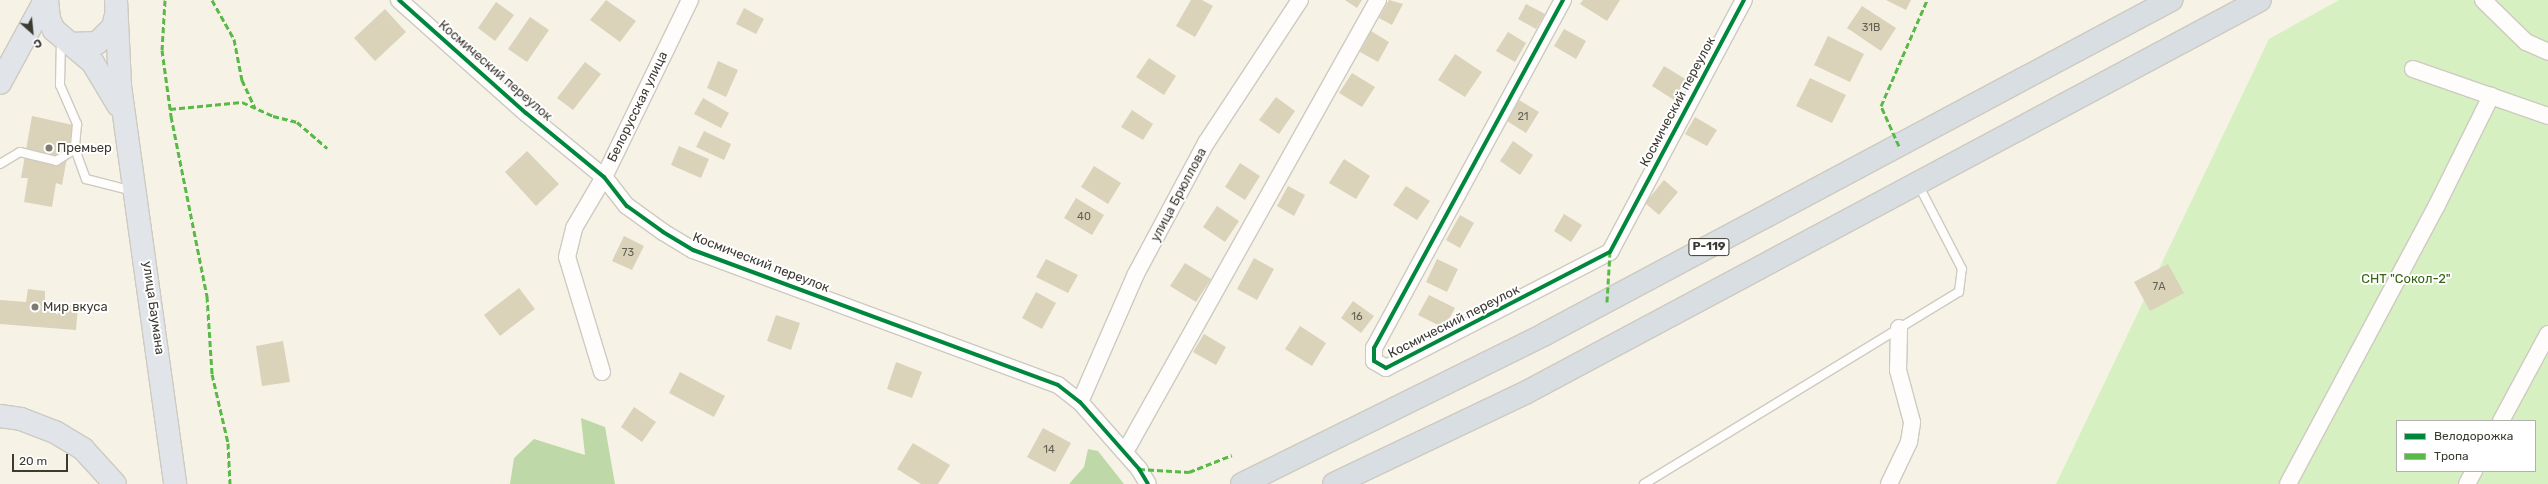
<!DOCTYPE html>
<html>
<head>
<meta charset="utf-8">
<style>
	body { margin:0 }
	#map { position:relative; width:2548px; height:484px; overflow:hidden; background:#f6f2e6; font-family:Rubik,sans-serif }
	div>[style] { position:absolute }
	.green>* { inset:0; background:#d7f0c1 }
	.forest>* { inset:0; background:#bed9a7 }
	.building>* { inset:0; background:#dad2b9 }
	.roads { filter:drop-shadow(1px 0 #cdcac1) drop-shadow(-1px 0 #cdcac1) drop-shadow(0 1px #cdcac1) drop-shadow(0 -1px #cdcac1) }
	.service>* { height:8px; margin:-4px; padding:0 4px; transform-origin:4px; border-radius:4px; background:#fefdfb }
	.minor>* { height:16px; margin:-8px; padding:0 8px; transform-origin:8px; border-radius:8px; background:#fefdfb }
	.primary>* { height:22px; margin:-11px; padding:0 11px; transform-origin:11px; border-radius:11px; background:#e1e5e9 }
	.trunk>* { height:22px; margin:-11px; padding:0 11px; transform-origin:11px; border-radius:11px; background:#d8dee2 }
	.quiet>* { height:3px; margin-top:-1.5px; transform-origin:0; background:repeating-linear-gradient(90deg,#58b947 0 6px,transparent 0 9px) }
	.cycleway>* { height:4px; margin:-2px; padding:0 2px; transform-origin:2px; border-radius:2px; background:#00873e }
	.dots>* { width:11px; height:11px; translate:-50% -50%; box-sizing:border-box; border:2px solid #fff; border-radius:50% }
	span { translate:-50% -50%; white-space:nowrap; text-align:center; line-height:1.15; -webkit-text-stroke:4px #fff; paint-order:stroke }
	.number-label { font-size:11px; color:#646054 }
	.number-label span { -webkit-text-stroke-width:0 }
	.shield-label span { padding:1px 3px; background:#fff; border:1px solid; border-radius:3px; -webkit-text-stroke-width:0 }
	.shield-label { font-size:12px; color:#3d3a32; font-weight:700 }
	.street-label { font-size:13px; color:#3d3a32 }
	.poi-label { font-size:13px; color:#3d3a32 }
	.left { translate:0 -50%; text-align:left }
	.park-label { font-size:13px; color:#366511 }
	.legend { position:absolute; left:2396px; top:420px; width:140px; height:52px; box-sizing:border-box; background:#fff; border:1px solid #b1b0ad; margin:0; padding:5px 7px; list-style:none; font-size:12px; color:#3d3a32 }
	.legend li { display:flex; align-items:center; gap:8px; height:20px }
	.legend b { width:20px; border:1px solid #b1b0ad }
	.north { position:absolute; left:12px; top:12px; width:40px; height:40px; -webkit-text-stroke:3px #fff; paint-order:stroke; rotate:153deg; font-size:11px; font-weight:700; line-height:16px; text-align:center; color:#3d3a32 }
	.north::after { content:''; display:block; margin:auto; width:14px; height:18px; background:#3d3a32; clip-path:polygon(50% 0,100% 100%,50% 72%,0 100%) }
	.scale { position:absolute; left:12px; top:454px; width:56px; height:18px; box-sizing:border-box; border:2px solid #3d3a32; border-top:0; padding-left:5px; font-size:12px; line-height:14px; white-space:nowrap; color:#3d3a32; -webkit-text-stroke:3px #fff; paint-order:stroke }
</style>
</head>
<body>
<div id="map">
	<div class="green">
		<div style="clip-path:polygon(evenodd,2339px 0,2548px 0,2548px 484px,2056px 484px,2269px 39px,2339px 0,2397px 421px,2535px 421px,2535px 471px,2397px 471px,2397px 421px)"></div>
	</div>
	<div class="forest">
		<div style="clip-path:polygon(581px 418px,605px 427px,615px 484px,510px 484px,514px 458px,534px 439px,585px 455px)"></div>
		<div style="clip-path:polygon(1088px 449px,1098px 451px,1124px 484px,1069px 484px,1084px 467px)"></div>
	</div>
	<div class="building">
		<div style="clip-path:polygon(606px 0,636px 21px,620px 42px,590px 20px)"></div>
		<div style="clip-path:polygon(1191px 0,1202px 0,1213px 6px,1195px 37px,1176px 26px)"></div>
		<div style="clip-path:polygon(1345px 0,1362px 0,1357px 8px)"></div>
		<div style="clip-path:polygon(1389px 0,1403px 4px,1392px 25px,1379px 18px)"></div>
		<div style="clip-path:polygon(1583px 0,1620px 0,1607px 21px,1580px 4px)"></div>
		<div style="clip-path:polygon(1886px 0,1911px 0,1906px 10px)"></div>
		<div style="clip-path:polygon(496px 2px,514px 15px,495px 41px,478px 28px)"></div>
		<div style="clip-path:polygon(1526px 4px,1545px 14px,1536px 29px,1518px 19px)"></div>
		<div style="clip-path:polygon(1862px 6px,1896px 28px,1881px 51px,1847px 28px)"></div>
		<div style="clip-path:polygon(744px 8px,764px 19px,756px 34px,736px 24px)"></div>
		<div style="clip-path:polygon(385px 9px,406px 32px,375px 61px,354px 38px)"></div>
		<div style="clip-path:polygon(530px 17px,549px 30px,527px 62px,508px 49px)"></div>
		<div style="clip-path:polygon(1564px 29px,1586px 41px,1576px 59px,1554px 46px)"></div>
		<div style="clip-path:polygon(1371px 31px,1389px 42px,1378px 62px,1360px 52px)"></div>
		<div style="clip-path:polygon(1508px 32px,1526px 43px,1515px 62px,1496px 51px)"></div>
		<div style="clip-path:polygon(1828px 36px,1864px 54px,1850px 82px,1814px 65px)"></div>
		<div style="clip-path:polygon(1455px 54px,1482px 72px,1465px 97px,1438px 80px)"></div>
		<div style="clip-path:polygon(1149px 58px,1176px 76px,1164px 95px,1136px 77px)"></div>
		<div style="clip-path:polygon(718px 61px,738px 70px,726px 97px,707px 88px)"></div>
		<div style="clip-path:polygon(585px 62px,601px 74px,573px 110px,557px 98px)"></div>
		<div style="clip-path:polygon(1664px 66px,1687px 80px,1674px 100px,1652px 86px)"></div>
		<div style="clip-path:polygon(1352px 73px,1375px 87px,1362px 107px,1339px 93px)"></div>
		<div style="clip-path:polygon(1810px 78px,1846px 95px,1832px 123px,1796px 106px)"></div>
		<div style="clip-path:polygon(1276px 97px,1295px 111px,1279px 134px,1259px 120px)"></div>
		<div style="clip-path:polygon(703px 98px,729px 113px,721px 128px,694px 114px)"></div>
		<div style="clip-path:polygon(1519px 100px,1539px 112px,1526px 133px,1507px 121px)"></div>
		<div style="clip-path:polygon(1132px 110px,1153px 124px,1143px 140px,1121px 127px)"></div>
		<div style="clip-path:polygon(32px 116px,73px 125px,62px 185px,56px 183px,52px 207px,24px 202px,28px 178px,21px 178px)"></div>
		<div style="clip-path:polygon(1695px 117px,1717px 130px,1707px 146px,1685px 134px)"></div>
		<div style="clip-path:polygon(704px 131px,731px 144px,724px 160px,696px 147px)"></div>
		<div style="clip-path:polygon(1513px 141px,1533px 155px,1520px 175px,1500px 161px)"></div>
		<div style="clip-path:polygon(679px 146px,709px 159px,701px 178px,671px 165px)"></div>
		<div style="clip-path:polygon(527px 151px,559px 184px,536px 206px,505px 172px)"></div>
		<div style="clip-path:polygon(1344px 159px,1370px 176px,1356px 199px,1329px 183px)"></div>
		<div style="clip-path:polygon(1240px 163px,1260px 176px,1245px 200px,1225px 187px)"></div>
		<div style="clip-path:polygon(1094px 166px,1121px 183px,1108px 204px,1081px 187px)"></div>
		<div style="clip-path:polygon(1664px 180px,1678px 192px,1659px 215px,1645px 203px)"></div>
		<div style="clip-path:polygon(1288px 186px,1305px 195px,1294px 216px,1277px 206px)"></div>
		<div style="clip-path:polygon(1406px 186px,1430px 201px,1417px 220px,1393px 205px)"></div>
		<div style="clip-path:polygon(1076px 198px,1104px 215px,1092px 235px,1064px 218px)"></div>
		<div style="clip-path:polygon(1217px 206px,1239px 221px,1225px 242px,1203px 227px)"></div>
		<div style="clip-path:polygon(1564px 214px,1582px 225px,1571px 242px,1554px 231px)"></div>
		<div style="clip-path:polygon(1460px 215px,1474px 223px,1460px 248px,1446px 240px)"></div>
		<div style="clip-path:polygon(624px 236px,644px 246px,632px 270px,612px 261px)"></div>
		<div style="clip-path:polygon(1254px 258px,1274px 269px,1257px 300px,1237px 289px)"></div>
		<div style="clip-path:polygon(1046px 259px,1078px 275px,1068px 293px,1036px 277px)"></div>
		<div style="clip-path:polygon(1437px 259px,1458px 269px,1447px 292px,1426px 282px)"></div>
		<div style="clip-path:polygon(1185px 263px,1211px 279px,1196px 302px,1170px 286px)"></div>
		<div style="clip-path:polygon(2168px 264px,2184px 293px,2150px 311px,2134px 282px)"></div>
		<div style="clip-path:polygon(519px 288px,535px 309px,500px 336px,484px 315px)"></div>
		<div style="clip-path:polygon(28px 289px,45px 291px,45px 304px,78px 306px,76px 330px,0 324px,0 300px,26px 302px)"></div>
		<div style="clip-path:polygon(1036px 292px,1056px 303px,1042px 329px,1022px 318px)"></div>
		<div style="clip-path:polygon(1429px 295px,1455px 308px,1444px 328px,1418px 315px)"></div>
		<div style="clip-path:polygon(1353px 301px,1374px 316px,1361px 333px,1341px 318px)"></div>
		<div style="clip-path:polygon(776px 315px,800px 323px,791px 350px,767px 341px)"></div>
		<div style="clip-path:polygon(1300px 326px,1326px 343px,1312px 366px,1285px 349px)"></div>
		<div style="clip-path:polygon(1204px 334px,1226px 347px,1216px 365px,1193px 352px)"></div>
		<div style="clip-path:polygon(283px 341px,290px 382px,262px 386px,256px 346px)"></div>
		<div style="clip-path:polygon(896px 362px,922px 372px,912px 398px,887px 389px)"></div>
		<div style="clip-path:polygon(680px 372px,725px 396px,714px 417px,669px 393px)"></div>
		<div style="clip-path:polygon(634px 407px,656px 422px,642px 442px,621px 427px)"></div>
		<div style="clip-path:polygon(1043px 428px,1071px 443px,1055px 472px,1027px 457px)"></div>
		<div style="clip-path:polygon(913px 443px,950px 465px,938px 484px,921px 484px,897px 469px)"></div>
	</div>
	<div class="roads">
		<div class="service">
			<div style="left:61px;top:40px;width:45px;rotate:91.3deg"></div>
			<div style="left:60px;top:85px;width:43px;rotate:66.4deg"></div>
			<div style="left:77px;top:124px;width:25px;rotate:95deg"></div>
			<div style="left:75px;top:149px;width:32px;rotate:70deg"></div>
			<div style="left:86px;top:179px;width:49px;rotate:14.3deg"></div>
			<div style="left:0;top:164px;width:23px;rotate:-31deg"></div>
			<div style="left:20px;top:152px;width:37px;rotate:14deg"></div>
			<div style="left:56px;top:161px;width:22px;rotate:-32deg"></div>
			<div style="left:1644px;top:484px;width:369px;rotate:-31.4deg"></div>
			<div style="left:1959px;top:292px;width:23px;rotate:-83deg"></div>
			<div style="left:1962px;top:269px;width:96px;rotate:-117.4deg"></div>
		</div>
		<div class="minor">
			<div style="left:399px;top:0;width:170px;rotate:41.7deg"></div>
			<div style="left:526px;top:113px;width:101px;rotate:39.4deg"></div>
			<div style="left:604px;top:177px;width:37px;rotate:52deg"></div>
			<div style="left:627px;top:206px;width:44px;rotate:35.8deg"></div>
			<div style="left:663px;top:232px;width:35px;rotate:31deg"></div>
			<div style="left:693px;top:250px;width:389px;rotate:20.3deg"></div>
			<div style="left:1058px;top:385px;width:28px;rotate:38deg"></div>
			<div style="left:1080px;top:402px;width:89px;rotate:48.6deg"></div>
			<div style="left:1139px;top:469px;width:17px;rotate:59deg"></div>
			<div style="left:1563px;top:0;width:396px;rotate:118.5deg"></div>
			<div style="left:1374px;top:348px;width:13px;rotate:90deg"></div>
			<div style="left:1374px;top:361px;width:14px;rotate:30deg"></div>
			<div style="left:1386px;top:368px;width:252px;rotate:-27.4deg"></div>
			<div style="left:1610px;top:252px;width:285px;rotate:-62deg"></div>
			<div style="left:2483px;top:0;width:60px;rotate:44.3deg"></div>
			<div style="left:2526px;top:42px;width:24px;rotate:24deg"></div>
			<div style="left:2413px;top:69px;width:143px;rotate:19.2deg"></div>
			<div style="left:602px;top:372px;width:120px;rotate:-106.9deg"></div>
			<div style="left:567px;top:257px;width:30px;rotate:-76deg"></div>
			<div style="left:574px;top:228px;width:59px;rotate:-59.5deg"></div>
			<div style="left:604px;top:177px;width:197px;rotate:-64.1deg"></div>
			<div style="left:1080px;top:402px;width:140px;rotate:-66.4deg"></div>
			<div style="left:1136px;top:274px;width:149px;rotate:-61.9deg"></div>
			<div style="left:1206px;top:143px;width:171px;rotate:-56.7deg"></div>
			<div style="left:2501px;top:421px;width:99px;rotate:-61.6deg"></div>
			<div style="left:1125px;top:452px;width:518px;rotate:-60.76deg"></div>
			<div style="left:1889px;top:484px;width:47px;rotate:-64.5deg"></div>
			<div style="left:1909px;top:442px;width:20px;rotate:-81deg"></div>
			<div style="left:1912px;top:422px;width:54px;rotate:-105.1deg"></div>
			<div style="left:1898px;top:370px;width:42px;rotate:-88.6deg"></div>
			<div style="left:2288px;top:484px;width:316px;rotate:-61.9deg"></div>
			<div style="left:2437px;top:205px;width:122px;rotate:-63.6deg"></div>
			<div style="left:2467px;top:484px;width:15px;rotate:-62deg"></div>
		</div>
		<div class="primary">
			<div style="left:47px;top:0;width:19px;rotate:84deg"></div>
			<div style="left:49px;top:19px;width:12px;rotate:66deg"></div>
			<div style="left:54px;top:30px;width:51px;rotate:40.2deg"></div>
			<div style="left:93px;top:63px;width:49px;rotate:59.2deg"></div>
			<div style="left:116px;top:0;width:86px;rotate:87.3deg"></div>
			<div style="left:120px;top:86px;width:402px;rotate:82.1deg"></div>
			<div style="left:70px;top:44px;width:27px;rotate:-2deg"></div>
			<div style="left:97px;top:43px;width:23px;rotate:-45deg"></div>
			<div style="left:113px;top:27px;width:12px;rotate:-76deg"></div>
			<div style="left:0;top:83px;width:94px;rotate:-61.5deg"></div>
			<div style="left:0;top:416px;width:21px;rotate:8deg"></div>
			<div style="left:21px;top:419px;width:36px;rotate:21deg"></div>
			<div style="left:55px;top:432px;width:33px;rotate:31deg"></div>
			<div style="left:83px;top:449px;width:47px;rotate:47.6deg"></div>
		</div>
		<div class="trunk">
			<div style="left:1242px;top:484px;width:338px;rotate:-26.3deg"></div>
			<div style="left:1545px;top:334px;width:710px;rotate:-28.08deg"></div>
			<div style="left:1334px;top:484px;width:212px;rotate:-25.5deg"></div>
			<div style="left:1525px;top:393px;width:833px;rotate:-28.13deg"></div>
		</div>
	</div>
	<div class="quiet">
		<div style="left:165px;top:0;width:50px;rotate:93.4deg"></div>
		<div style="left:162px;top:50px;width:67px;rotate:82.2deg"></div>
		<div style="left:171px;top:116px;width:184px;rotate:78.7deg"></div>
		<div style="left:207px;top:296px;width:78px;rotate:86.3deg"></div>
		<div style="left:212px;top:374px;width:71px;rotate:76.9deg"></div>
		<div style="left:228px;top:443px;width:41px;rotate:87.2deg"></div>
		<div style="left:212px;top:0;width:45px;rotate:60.6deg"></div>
		<div style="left:234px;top:39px;width:42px;rotate:79deg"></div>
		<div style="left:242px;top:80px;width:31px;rotate:65deg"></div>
		<div style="left:170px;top:109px;width:72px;rotate:-5.6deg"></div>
		<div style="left:242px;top:102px;width:34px;rotate:24deg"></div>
		<div style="left:273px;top:116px;width:25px;rotate:14deg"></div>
		<div style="left:297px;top:122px;width:40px;rotate:41deg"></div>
		<div style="left:1899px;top:146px;width:44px;rotate:-114.2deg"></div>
		<div style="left:1881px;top:106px;width:116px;rotate:-66.5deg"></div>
		<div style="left:1607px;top:302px;width:50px;rotate:-86.6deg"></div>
		<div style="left:1139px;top:469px;width:50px;rotate:3.4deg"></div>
		<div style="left:1189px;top:472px;width:46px;rotate:-21.6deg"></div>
	</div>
	<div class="cycleway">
		<div style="left:399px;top:0;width:170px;rotate:41.7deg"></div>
		<div style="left:526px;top:113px;width:101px;rotate:39.4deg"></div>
		<div style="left:604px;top:177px;width:37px;rotate:52deg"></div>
		<div style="left:627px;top:206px;width:44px;rotate:35.8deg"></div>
		<div style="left:663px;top:232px;width:35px;rotate:31deg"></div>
		<div style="left:693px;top:250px;width:389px;rotate:20.3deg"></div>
		<div style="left:1058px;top:385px;width:28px;rotate:38deg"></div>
		<div style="left:1080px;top:402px;width:89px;rotate:48.6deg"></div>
		<div style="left:1139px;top:469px;width:17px;rotate:59deg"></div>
		<div style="left:1563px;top:0;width:396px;rotate:118.5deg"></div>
		<div style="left:1374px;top:348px;width:13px;rotate:90deg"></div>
		<div style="left:1374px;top:361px;width:14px;rotate:30deg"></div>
		<div style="left:1386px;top:368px;width:252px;rotate:-27.4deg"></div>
		<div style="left:1610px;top:252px;width:285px;rotate:-62deg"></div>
	</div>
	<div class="dots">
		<div style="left:49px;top:148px;background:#7e7a71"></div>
		<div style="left:35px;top:307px;background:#7e7a71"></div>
	</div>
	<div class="number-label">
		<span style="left:1871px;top:28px">31В</span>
		<span style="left:1523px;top:117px">21</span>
		<span style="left:1084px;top:217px">40</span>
		<span style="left:628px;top:253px">73</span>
		<span style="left:2159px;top:287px">7А</span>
		<span style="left:1357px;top:317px">16</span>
		<span style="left:1049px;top:450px">14</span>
	</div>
	<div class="shield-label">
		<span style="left:1709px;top:247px">Р-119</span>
	</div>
	<div class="street-label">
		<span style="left:495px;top:71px;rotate:41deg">Космический переулок</span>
		<span style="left:1678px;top:102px;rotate:-62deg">Космический переулок</span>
		<span style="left:638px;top:107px;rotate:-64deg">Белорусская улица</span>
		<span style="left:1179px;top:195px;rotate:-62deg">улица Брюллова</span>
		<span style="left:761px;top:263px;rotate:21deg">Космический переулок</span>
		<span style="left:153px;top:308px;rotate:82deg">улица Баумана</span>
		<span style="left:1454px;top:322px;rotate:-27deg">Космический переулок</span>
	</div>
	<div class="poi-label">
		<span class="left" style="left:57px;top:148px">Премьер</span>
		<span class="left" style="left:43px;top:307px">Мир вкуса</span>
	</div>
	<div class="park-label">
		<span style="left:2406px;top:279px">СНТ "Сокол-2"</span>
	</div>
	<ul class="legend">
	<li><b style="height:5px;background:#00873e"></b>Велодорожка</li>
	<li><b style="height:5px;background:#58b947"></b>Тропа</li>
	</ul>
	<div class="north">С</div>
	<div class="scale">20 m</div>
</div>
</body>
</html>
